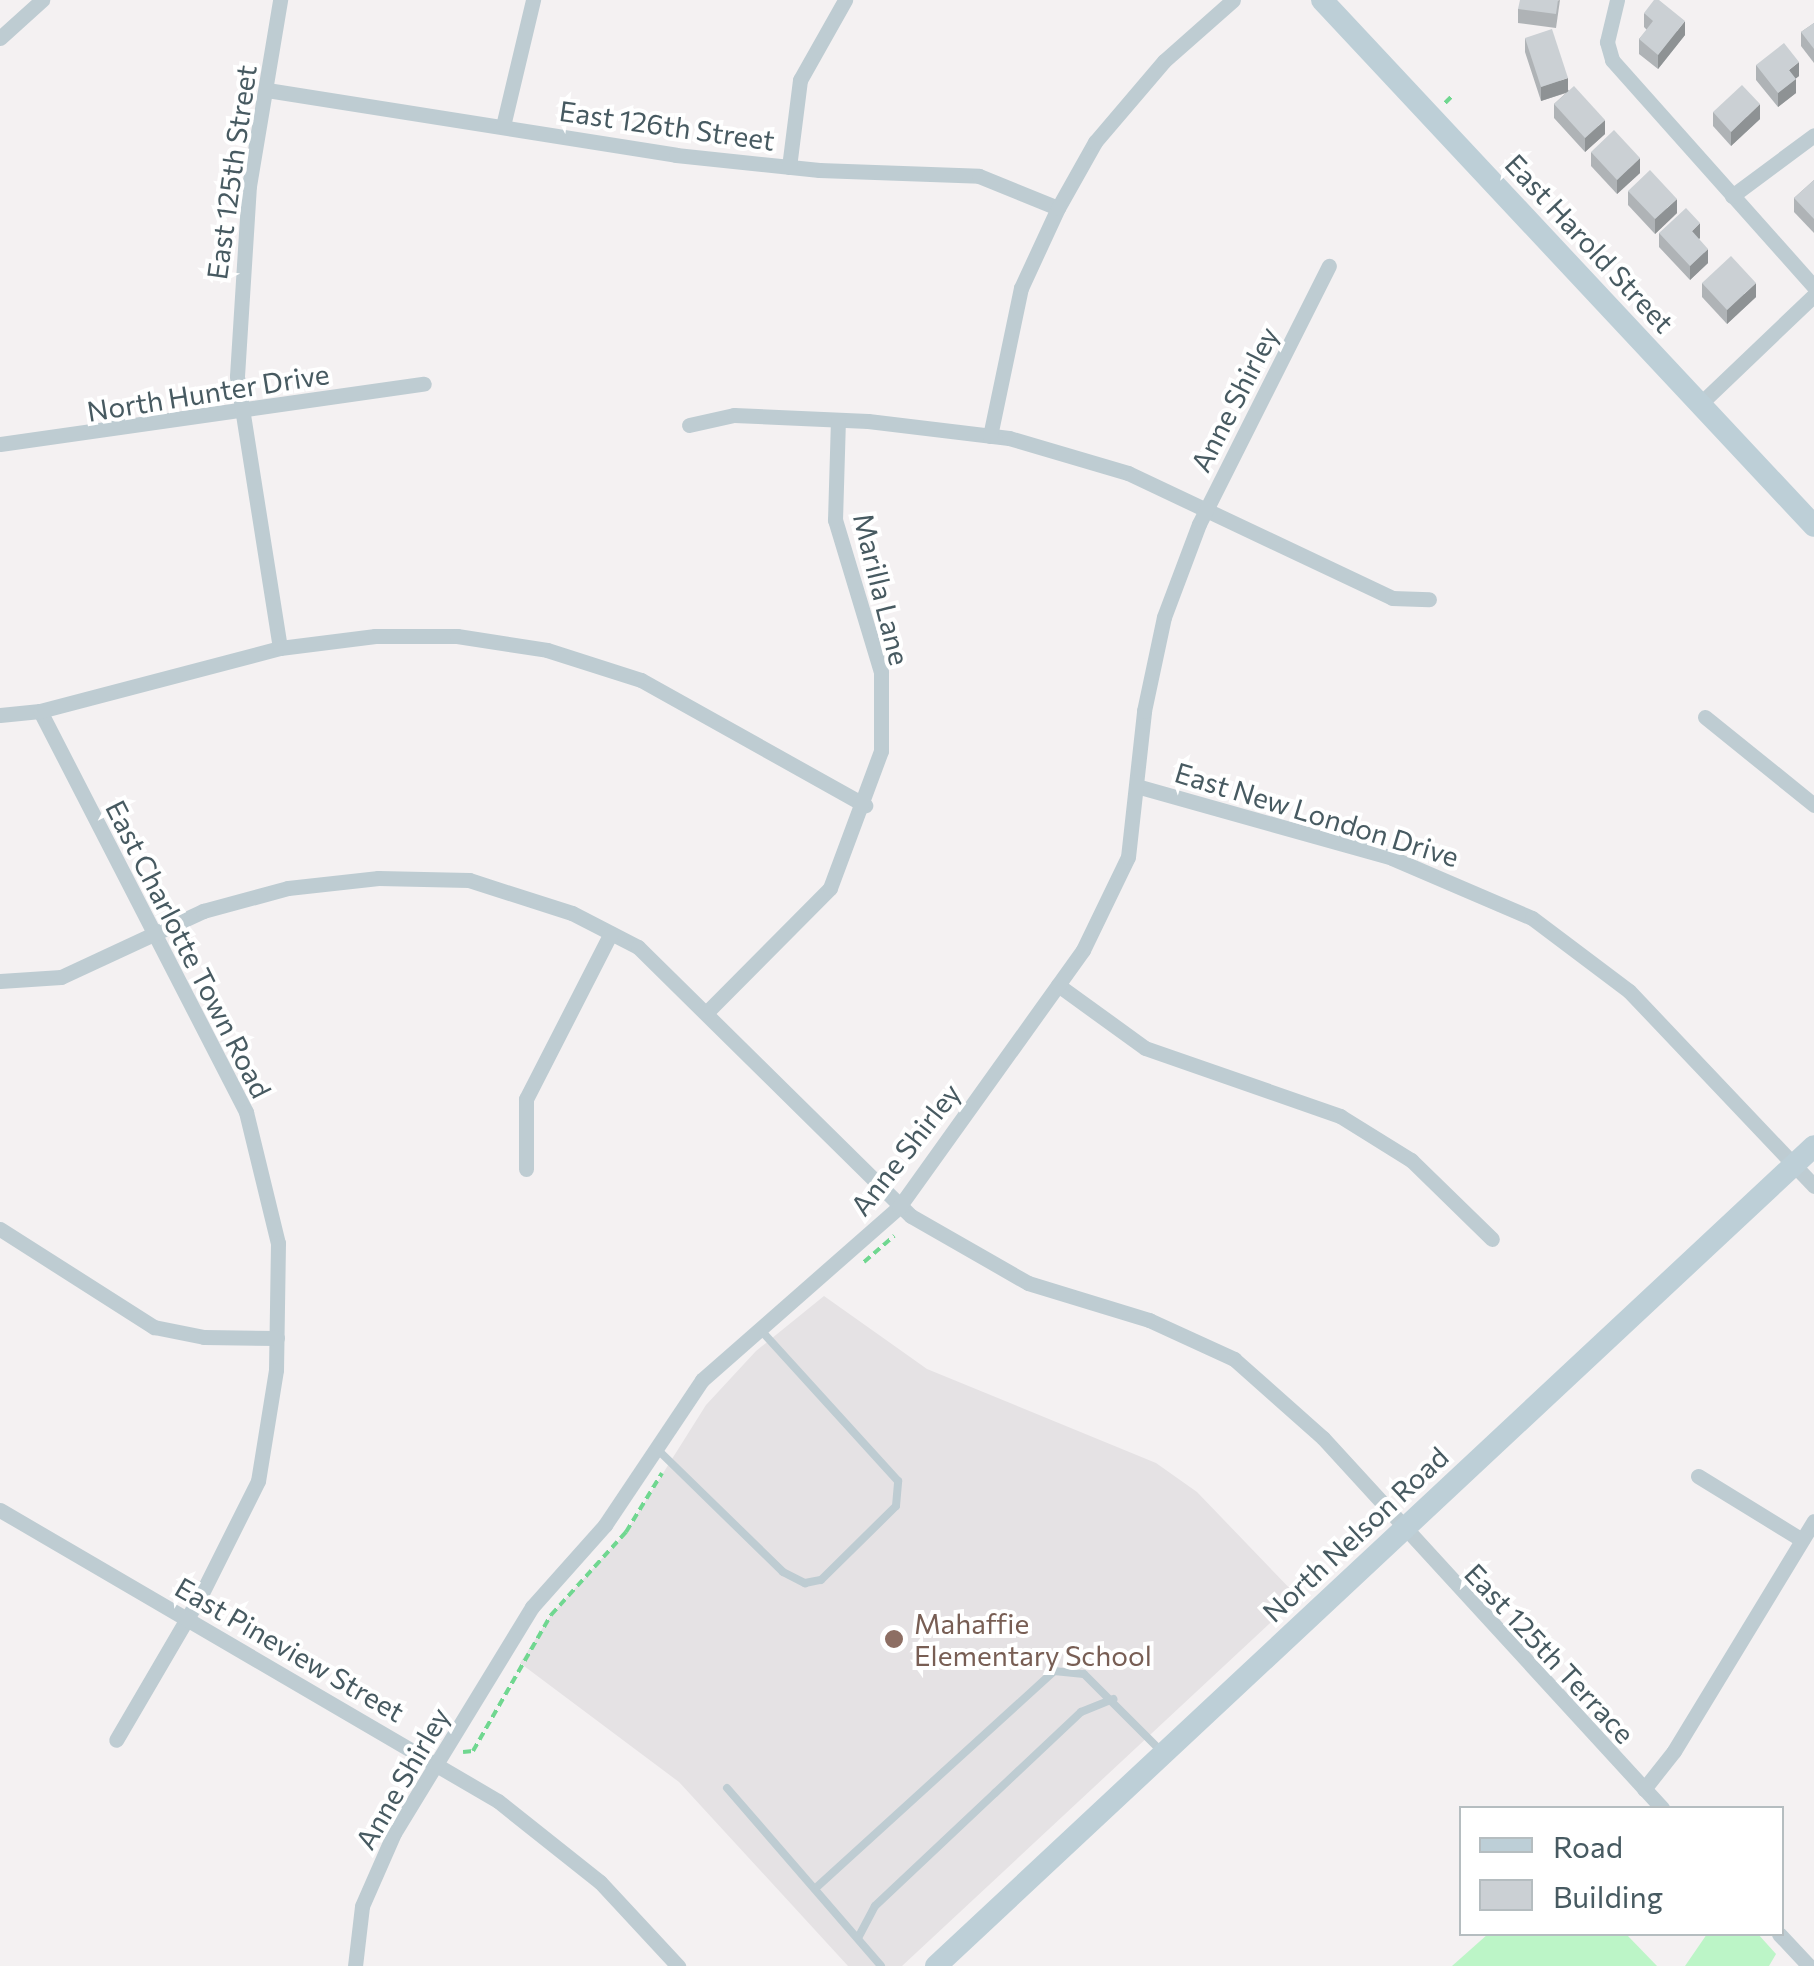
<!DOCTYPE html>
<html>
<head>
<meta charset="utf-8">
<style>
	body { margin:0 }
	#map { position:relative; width:1814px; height:1966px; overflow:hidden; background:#f4f1f2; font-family:Commissioner,sans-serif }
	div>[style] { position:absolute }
	.education>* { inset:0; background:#e5e2e4 }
	.green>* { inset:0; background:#bcf5c7 }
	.path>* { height:4px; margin-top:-2px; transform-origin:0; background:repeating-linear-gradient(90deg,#70d790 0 8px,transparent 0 13px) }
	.lane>* { height:8px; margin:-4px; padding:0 4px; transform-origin:4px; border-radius:4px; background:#beccd2 }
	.street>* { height:15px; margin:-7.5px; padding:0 7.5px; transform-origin:7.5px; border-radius:7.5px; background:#beccd2 }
	.secondary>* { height:22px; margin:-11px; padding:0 11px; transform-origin:11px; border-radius:11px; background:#bdcfd7 }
	.wall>* { inset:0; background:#afb3b6 }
	.shaded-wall>* { inset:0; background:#8e9294 }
	.building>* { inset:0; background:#cbd0d4 }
	.dots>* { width:28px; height:28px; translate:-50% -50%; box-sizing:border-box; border:5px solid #fff; border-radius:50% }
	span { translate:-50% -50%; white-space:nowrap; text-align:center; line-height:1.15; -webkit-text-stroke:8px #fff; paint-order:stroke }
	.street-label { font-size:28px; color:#475a61 }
	.education-label { font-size:28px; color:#785e54 }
	.left { translate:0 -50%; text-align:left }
	.legend { position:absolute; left:1459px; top:1806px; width:325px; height:130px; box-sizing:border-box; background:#fff; border:2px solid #b5bdc0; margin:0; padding:12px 18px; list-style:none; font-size:30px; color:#475a61 }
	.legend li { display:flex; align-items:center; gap:20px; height:50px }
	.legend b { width:50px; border:2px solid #b5bdc0 }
</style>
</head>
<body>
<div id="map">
	<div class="education">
		<div style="clip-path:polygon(824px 1296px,927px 1369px,1156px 1463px,1197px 1492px,1298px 1597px,902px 1966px,848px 1966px,679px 1782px,520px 1663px,551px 1615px,626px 1532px,706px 1405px,756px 1351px)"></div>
	</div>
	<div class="green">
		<div style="clip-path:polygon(1488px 1934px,1626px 1934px,1657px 1966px,1452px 1966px)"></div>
		<div style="clip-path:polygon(1707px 1934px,1758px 1934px,1776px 1954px,1769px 1966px,1685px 1966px)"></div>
	</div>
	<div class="path">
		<div style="left:1445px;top:103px;width:11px;rotate:-45deg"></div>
		<div style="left:864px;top:1262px;width:40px;rotate:-41deg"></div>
		<div style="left:463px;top:1752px;width:10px;rotate:-6deg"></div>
		<div style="left:473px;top:1751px;width:157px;rotate:-60.2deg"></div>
		<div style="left:551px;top:1615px;width:112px;rotate:-47.9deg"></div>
		<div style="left:626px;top:1532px;width:69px;rotate:-58.6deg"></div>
	</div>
	<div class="lane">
		<div style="left:657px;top:1449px;width:176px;rotate:44.3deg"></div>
		<div style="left:783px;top:1572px;width:25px;rotate:27deg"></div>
		<div style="left:805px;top:1583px;width:16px;rotate:-11deg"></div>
		<div style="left:821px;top:1580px;width:105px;rotate:-44.6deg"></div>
		<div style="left:896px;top:1506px;width:25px;rotate:-85deg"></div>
		<div style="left:898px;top:1481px;width:207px;rotate:-132.3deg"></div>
		<div style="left:727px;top:1788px;width:235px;rotate:49.1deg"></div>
		<div style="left:818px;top:1886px;width:319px;rotate:-42.3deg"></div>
		<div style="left:1054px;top:1671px;width:30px;rotate:6deg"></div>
		<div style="left:1084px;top:1674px;width:110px;rotate:45deg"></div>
		<div style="left:858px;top:1938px;width:36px;rotate:-62deg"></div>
		<div style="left:875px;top:1906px;width:165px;rotate:-43.3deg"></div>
		<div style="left:995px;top:1793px;width:118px;rotate:-43.3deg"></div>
		<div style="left:1081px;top:1712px;width:35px;rotate:-22deg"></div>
	</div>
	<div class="street">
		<div style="left:1617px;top:0;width:43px;rotate:103.4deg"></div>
		<div style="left:1607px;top:42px;width:19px;rotate:74deg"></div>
		<div style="left:1612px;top:60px;width:304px;rotate:48.3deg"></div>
		<div style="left:0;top:38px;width:57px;rotate:-42.1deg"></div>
		<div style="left:267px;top:90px;width:414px;rotate:9deg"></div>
		<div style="left:676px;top:155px;width:144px;rotate:6deg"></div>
		<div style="left:819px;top:170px;width:160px;rotate:2.1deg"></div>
		<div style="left:979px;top:176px;width:85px;rotate:22.1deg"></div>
		<div style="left:503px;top:126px;width:130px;rotate:-76.6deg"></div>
		<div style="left:789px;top:167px;width:88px;rotate:-82.8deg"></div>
		<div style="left:800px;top:80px;width:92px;rotate:-60.6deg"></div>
		<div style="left:1732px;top:196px;width:102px;rotate:-36.6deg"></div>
		<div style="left:1700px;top:404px;width:158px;rotate:-43.7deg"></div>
		<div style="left:689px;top:425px;width:46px;rotate:-12.5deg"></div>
		<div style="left:734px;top:415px;width:134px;rotate:2.6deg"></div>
		<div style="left:868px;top:421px;width:142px;rotate:6.9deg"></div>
		<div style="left:1009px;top:438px;width:124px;rotate:16.4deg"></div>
		<div style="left:1128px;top:473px;width:292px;rotate:25.3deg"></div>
		<div style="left:1392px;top:598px;width:37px;rotate:2deg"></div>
		<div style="left:990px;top:436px;width:151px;rotate:-78.2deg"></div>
		<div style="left:1021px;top:288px;width:88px;rotate:-65.2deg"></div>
		<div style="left:1058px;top:208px;width:76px;rotate:-60.7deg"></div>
		<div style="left:1095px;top:142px;width:106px;rotate:-49.6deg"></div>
		<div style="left:1164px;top:61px;width:92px;rotate:-41.5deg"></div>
		<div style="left:0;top:444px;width:428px;rotate:-8.1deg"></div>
		<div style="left:280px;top:648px;width:275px;rotate:-99deg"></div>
		<div style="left:237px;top:376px;width:190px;rotate:-86.4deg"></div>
		<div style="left:249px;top:186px;width:189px;rotate:-80.5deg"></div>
		<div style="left:40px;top:711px;width:451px;rotate:62.8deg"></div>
		<div style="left:246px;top:1112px;width:135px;rotate:76.3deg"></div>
		<div style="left:278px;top:1243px;width:127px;rotate:90.9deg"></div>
		<div style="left:276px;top:1370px;width:112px;rotate:99.2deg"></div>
		<div style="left:258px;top:1481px;width:125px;rotate:116.6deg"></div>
		<div style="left:202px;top:1593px;width:170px;rotate:120.3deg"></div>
		<div style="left:0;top:715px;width:40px;rotate:-5.7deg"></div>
		<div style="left:40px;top:711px;width:248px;rotate:-14.7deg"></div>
		<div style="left:280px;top:648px;width:96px;rotate:-7.2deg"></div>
		<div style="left:375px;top:636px;width:82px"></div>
		<div style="left:457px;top:636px;width:91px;rotate:8.8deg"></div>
		<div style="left:547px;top:650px;width:99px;rotate:17.7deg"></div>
		<div style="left:641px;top:680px;width:257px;rotate:29.2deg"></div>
		<div style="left:1705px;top:717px;width:140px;rotate:38.9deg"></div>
		<div style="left:1140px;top:787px;width:262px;rotate:15.7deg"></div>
		<div style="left:1392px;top:858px;width:152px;rotate:23.2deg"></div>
		<div style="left:1532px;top:918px;width:121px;rotate:37deg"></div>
		<div style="left:1629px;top:991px;width:269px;rotate:46.5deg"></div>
		<div style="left:0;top:981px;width:61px;rotate:-3.8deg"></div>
		<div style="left:61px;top:977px;width:157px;rotate:-24.9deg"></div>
		<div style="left:203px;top:911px;width:88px;rotate:-15.1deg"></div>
		<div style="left:288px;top:888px;width:91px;rotate:-6.3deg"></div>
		<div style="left:378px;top:878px;width:91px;rotate:1.3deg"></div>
		<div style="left:469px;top:880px;width:108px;rotate:17.8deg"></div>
		<div style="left:572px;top:913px;width:74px;rotate:27.3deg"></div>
		<div style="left:638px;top:947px;width:383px;rotate:44.6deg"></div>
		<div style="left:911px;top:1216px;width:135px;rotate:29.8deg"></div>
		<div style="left:1028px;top:1283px;width:127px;rotate:17deg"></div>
		<div style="left:1149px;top:1320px;width:94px;rotate:24.6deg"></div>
		<div style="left:1234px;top:1359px;width:119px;rotate:41.6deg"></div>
		<div style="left:1323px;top:1438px;width:502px;rotate:47.5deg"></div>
		<div style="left:1058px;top:985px;width:107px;rotate:35.9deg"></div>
		<div style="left:1145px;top:1048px;width:207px;rotate:19.2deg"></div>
		<div style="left:1340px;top:1116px;width:84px;rotate:31.8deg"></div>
		<div style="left:1411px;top:1160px;width:113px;rotate:44.3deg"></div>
		<div style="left:708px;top:1011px;width:173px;rotate:-45.2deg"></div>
		<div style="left:830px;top:888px;width:146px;rotate:-69.6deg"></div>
		<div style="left:881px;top:751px;width:79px;rotate:-90deg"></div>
		<div style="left:881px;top:672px;width:159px;rotate:-106.8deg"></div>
		<div style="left:835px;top:520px;width:100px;rotate:-88.3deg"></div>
		<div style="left:526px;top:1169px;width:70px;rotate:-90deg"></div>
		<div style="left:526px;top:1099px;width:186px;rotate:-62.9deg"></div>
		<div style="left:0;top:1229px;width:183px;rotate:32.5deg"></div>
		<div style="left:154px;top:1327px;width:51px;rotate:11.3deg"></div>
		<div style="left:204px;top:1337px;width:73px;rotate:0.8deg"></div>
		<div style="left:1698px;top:1476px;width:122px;rotate:31.6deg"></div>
		<div style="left:0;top:1510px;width:577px;rotate:30.3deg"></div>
		<div style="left:498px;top:1801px;width:130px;rotate:38.5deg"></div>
		<div style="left:600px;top:1882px;width:115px;rotate:47.1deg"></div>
		<div style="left:1644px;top:1789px;width:48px;rotate:-51.7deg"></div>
		<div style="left:1674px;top:1751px;width:269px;rotate:-58.7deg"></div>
		<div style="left:1779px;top:1934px;width:44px;rotate:46.8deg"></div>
		<div style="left:355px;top:1966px;width:60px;rotate:-83.3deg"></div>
		<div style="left:362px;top:1906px;width:80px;rotate:-66.3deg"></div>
		<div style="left:394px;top:1833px;width:265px;rotate:-58.6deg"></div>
		<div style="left:532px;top:1607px;width:110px;rotate:-48.3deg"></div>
		<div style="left:605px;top:1525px;width:174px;rotate:-56.2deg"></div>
		<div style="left:702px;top:1380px;width:262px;rotate:-41.3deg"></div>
		<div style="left:899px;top:1207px;width:316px;rotate:-54.4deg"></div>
		<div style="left:1083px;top:950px;width:103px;rotate:-64.2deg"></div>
		<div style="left:1128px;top:857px;width:147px;rotate:-83.7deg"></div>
		<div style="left:1144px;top:711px;width:96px;rotate:-78deg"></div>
		<div style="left:1164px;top:617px;width:99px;rotate:-69.4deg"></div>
		<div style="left:1199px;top:524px;width:289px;rotate:-63.3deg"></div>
	</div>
	<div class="secondary">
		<div style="left:1322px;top:0;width:720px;rotate:46.91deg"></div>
		<div style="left:936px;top:1966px;width:1201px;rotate:-43.04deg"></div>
	</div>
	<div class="wall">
		<div style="clip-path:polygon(1560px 0,1556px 28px,1518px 23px,1518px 9px)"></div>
		<div style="clip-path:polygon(1644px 13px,1685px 35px,1658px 69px,1639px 54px,1639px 39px,1647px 30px,1644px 27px)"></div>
		<div style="clip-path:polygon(1814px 23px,1814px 63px,1801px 46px,1801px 32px)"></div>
		<div style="clip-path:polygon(1525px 38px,1605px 134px,1585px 152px,1554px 118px,1554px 104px,1566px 93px,1541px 101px,1525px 52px)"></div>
		<div style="clip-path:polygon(1756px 65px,1799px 76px,1796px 78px,1796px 93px,1778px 107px,1756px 80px)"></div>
		<div style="clip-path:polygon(1713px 112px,1760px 119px,1731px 146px,1713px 126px)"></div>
		<div style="clip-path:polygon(1591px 152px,1640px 173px,1617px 194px,1591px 166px)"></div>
		<div style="clip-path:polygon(1814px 180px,1814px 233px,1794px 212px,1794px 198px)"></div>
		<div style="clip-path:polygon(1628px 191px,1677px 213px,1655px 234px,1628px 205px)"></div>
		<div style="clip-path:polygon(1659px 233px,1700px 238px,1699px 239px,1708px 263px,1690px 280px,1659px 247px)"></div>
		<div style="clip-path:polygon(1702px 283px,1756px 297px,1727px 324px,1702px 297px)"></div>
	</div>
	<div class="shaded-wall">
		<div style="clip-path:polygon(1685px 21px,1685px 35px,1658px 69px,1658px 55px)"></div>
		<div style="clip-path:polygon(1799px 62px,1799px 76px,1789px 84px,1789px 70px)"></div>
		<div style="clip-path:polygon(1568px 78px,1568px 92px,1541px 101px,1541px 87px)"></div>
		<div style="clip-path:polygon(1796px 79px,1796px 93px,1778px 107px,1778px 93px)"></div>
		<div style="clip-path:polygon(1760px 104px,1760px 119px,1731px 146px,1731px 132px)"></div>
		<div style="clip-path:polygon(1605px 120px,1605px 134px,1585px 152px,1585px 138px)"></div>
		<div style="clip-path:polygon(1640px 158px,1640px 173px,1617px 194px,1617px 180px)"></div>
		<div style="clip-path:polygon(1677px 199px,1677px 213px,1655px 234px,1655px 219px)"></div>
		<div style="clip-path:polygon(1700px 223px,1700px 238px,1692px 245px,1692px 231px)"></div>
		<div style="clip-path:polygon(1708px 249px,1708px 263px,1690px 280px,1690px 266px)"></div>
		<div style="clip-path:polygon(1756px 283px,1756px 297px,1727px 324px,1727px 310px)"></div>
	</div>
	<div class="building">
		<div style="clip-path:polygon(1520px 0,1558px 0,1556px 14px,1518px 9px)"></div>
		<div style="clip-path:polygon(1654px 0,1659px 0,1685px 21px,1658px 55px,1639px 39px,1653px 21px,1644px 13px)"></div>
		<div style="clip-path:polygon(1814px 23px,1814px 49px,1801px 32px)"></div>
		<div style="clip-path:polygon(1552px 29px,1568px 78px,1541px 87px,1525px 38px)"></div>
		<div style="clip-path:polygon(1784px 43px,1799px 62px,1789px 70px,1796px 79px,1778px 93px,1756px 65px)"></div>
		<div style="clip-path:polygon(1742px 85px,1760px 104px,1731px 132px,1713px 112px)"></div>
		<div style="clip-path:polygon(1574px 86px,1605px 120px,1585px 138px,1554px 104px)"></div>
		<div style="clip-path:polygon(1614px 130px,1640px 158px,1617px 180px,1591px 152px)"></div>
		<div style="clip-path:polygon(1650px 170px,1677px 199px,1655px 219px,1628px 191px)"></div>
		<div style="clip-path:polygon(1814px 180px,1814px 219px,1794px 198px)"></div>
		<div style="clip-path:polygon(1686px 208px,1700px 223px,1692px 231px,1708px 249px,1690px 266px,1659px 233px)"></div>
		<div style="clip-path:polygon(1731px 256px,1756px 283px,1727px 310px,1702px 283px)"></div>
	</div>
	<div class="dots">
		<div style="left:894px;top:1639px;background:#8d6e63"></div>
	</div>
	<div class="street-label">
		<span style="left:667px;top:125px;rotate:8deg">East 126th Street</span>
		<span style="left:231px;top:172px;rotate:-82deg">East 125th Street</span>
		<span style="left:1590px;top:243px;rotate:47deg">East Harold Street</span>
		<span style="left:208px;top:392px;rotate:-9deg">North Hunter Drive</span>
		<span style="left:1234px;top:399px;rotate:-63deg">Anne Shirley</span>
		<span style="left:882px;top:589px;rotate:76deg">Marilla Lane</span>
		<span style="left:1317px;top:814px;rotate:17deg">East New London Drive</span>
		<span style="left:189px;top:949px;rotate:63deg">East Charlotte Town Road</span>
		<span style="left:905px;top:1149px;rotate:-52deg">Anne Shirley</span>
		<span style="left:1355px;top:1534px;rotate:-43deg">North Nelson Road</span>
		<span style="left:290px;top:1649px;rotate:30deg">East Pineview Street</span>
		<span style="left:1550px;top:1653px;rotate:47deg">East 125th Terrace</span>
		<span style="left:402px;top:1778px;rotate:-60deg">Anne Shirley</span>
	</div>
	<div class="education-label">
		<span class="left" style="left:914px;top:1639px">Mahaffie<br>Elementary School</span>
	</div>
	<ul class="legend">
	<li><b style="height:12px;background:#bdcfd7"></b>Road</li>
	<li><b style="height:28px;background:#cbd0d4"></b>Building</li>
	</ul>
</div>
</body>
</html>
